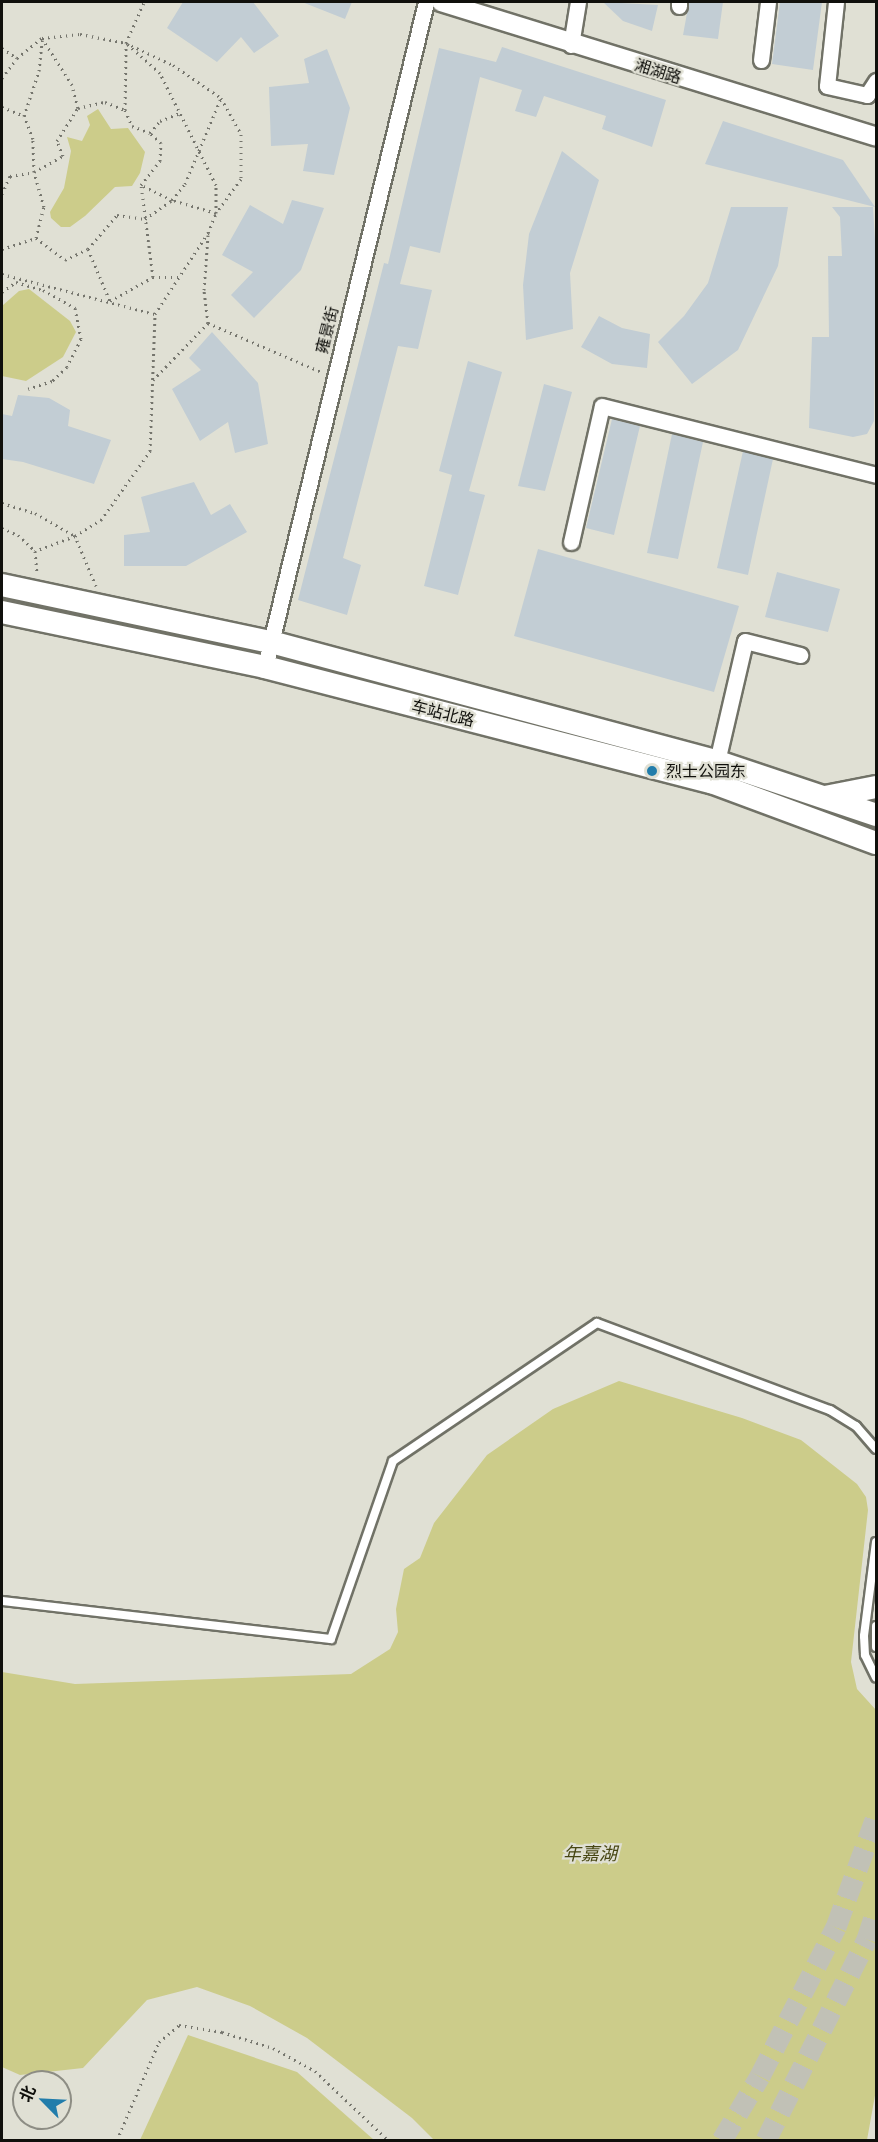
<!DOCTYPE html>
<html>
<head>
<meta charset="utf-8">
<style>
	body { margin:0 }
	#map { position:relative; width:878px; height:2142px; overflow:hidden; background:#e0e0d4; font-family:"PT Sans","Noto Sans SC",sans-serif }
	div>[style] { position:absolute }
	.water>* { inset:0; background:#cccc8a }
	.building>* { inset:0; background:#c2cdd4 }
	.secondary-tunnel>* { height:21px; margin-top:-10.5px; transform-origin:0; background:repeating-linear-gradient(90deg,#c1c1b6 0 21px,transparent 0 31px) }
	.path>* { height:3px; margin-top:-1.5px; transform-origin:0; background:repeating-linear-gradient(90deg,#75756d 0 1.5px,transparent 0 6px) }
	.roads { filter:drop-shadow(2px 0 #717267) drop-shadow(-2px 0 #717267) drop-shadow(0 2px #717267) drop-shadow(0 -2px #717267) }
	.service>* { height:8px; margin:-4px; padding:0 4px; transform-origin:4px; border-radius:4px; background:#fff }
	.minor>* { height:15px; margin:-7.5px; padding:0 7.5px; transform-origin:7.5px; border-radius:7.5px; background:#fff }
	.tertiary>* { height:18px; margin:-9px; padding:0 9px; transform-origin:9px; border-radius:9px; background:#fff }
	.primary>* { height:22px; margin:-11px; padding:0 11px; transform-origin:11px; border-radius:11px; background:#fff }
	.dots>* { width:16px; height:16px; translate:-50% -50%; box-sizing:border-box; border:3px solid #e0e0d4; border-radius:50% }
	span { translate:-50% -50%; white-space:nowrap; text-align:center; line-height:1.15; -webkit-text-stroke:4.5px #e0e0d4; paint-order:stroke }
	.street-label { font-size:16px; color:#10100c }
	.poi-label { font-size:16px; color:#10100c }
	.left { translate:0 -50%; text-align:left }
	.water-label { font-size:18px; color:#474613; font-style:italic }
	.frame { position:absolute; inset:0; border:3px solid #10100c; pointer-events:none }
	.north { position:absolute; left:12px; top:2070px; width:60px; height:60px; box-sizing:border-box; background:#e0e0d4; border:2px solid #8d8d84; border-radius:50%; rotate:294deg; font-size:16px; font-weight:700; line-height:24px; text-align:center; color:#10100c }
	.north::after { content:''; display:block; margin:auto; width:21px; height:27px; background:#227dab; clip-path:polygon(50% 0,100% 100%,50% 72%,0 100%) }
</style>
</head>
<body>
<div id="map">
	<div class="water">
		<div style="clip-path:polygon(98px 109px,111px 129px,128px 128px,145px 152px,140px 173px,132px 186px,115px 187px,85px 216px,70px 227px,61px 227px,51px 218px,50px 212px,64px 188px,71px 151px,67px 137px,82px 141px,90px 125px,87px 116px)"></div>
		<div style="clip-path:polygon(29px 289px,70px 321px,76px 332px,63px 357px,26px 381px,2px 376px,2px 306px,19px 291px)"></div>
		<div style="clip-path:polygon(619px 1381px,742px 1418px,801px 1440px,857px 1484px,866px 1497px,868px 1510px,851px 1662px,857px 1689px,876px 1710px,876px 2090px,867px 2140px,434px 2140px,412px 2118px,307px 2038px,250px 2006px,197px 1987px,147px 2000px,83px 2068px,20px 2075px,2px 2067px,2px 1672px,75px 1684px,351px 1674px,390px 1649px,398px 1632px,396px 1609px,404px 1569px,420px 1558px,434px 1523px,487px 1455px,553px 1409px)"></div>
		<div style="clip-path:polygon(188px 2035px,297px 2072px,374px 2140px,140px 2140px)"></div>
	</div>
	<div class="building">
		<div style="clip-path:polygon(183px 2px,253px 2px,279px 36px,254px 53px,241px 37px,217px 62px,167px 28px)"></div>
		<div style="clip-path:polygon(302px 2px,352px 2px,345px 19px)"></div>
		<div style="clip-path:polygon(603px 2px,658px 5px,652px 31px,623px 21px)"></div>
		<div style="clip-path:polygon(689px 2px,723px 2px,718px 39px,683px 35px)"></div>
		<div style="clip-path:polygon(780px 2px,822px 2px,813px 70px,772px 64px)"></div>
		<div style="clip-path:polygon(502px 47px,666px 100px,652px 147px,602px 129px,606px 116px,544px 96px,536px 117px,515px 111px,522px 90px,480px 77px,440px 253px,410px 246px,400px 284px,432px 290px,418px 349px,398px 346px,343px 558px,361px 565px,347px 615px,298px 600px,384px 263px,388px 264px,439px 48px,496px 62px)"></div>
		<div style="clip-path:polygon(327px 49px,350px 108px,334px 175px,303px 171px,308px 144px,271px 146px,269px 87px,309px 83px,304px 59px)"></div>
		<div style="clip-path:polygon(723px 121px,843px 160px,875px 207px,705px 164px)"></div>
		<div style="clip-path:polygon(562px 151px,599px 180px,570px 273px,573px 329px,526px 340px,523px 285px,529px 234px)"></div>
		<div style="clip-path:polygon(292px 200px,324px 208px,301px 270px,254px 318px,231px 295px,253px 272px,222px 255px,250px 205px,283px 224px)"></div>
		<div style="clip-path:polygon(731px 207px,788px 207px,778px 266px,738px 350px,692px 384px,658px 342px,684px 316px,708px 283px)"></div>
		<div style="clip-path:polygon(832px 207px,873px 207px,876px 256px,874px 421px,867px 434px,853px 437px,809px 428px,812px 337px,829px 337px,828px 256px,842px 256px,840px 217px)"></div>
		<div style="clip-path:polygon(599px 316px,622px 328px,650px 334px,647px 368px,612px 364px,581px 347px)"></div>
		<div style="clip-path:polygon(212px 332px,258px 383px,268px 444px,235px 453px,228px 422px,200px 441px,172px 389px,201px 370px,189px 358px)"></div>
		<div style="clip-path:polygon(468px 361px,502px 372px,469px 491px,485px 495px,458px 595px,424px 586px,452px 475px,439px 471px)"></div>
		<div style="clip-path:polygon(544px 384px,572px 392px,545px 491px,518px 486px)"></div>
		<div style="clip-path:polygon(18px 395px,49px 398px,70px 410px,68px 426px,111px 440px,94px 484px,23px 462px,2px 459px,2px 414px,12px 416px)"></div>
		<div style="clip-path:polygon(612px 419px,640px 426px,614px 535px,586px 528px)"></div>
		<div style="clip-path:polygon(672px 434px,703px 442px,678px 559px,647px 553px)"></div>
		<div style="clip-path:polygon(743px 451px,773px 459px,748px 575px,717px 568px)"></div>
		<div style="clip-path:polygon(194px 482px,211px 515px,230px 504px,247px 532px,186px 566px,124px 566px,124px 535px,150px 532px,141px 497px)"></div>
		<div style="clip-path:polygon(538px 549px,739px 606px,714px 692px,514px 636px)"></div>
		<div style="clip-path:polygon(777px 572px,840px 589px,828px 632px,765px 617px)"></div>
	</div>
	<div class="secondary-tunnel">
		<div style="left:722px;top:2140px;width:74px;rotate:-59.3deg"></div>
		<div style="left:760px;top:2076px;width:167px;rotate:-63deg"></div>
		<div style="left:836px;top:1927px;width:117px;rotate:-70deg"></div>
		<div style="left:766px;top:2140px;width:225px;rotate:-63.3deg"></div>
		<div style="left:867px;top:1939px;width:29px;rotate:-72deg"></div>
	</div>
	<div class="path">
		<div style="left:2px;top:48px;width:18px;rotate:34deg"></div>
		<div style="left:17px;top:58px;width:32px;rotate:-39deg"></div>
		<div style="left:42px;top:38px;width:38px;rotate:-6deg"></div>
		<div style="left:80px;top:34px;width:47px;rotate:11.1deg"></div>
		<div style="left:126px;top:43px;width:52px;rotate:25.1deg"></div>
		<div style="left:173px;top:65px;width:58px;rotate:34.5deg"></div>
		<div style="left:221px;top:98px;width:41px;rotate:60.9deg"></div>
		<div style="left:241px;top:134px;width:45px;rotate:90deg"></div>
		<div style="left:241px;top:179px;width:42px;rotate:126.3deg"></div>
		<div style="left:216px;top:213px;width:46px;rotate:-163.5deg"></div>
		<div style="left:172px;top:200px;width:34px;rotate:-154deg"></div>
		<div style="left:2px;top:78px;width:25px;rotate:-53deg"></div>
		<div style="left:2px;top:107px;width:24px;rotate:22deg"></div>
		<div style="left:78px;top:108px;width:28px;rotate:-13deg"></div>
		<div style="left:105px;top:102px;width:22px;rotate:22deg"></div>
		<div style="left:125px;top:110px;width:17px;rotate:66deg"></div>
		<div style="left:132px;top:126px;width:19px;rotate:21deg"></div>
		<div style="left:125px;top:110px;width:67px;rotate:-89.1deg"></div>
		<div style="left:126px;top:43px;width:45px;rotate:-66.3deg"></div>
		<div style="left:2px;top:194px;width:20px;rotate:-66deg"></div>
		<div style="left:10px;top:176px;width:24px;rotate:-9deg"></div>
		<div style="left:34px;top:172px;width:33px;rotate:-29deg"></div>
		<div style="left:63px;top:156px;width:16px;rotate:-112deg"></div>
		<div style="left:57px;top:141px;width:39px;rotate:-58deg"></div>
		<div style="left:78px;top:108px;width:24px;rotate:-105deg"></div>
		<div style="left:72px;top:85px;width:56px;rotate:-122.6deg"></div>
		<div style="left:36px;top:238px;width:32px;rotate:-76deg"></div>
		<div style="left:44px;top:207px;width:36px;rotate:-106deg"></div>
		<div style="left:34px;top:172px;width:33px;rotate:-92deg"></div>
		<div style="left:33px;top:139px;width:25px;rotate:-111deg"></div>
		<div style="left:24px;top:116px;width:47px;rotate:-71.6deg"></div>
		<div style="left:39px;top:71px;width:31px;rotate:-84deg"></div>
		<div style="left:2px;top:249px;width:36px;rotate:-18deg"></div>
		<div style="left:36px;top:238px;width:36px;rotate:37deg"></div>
		<div style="left:65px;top:260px;width:25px;rotate:-26deg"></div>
		<div style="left:88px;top:249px;width:45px;rotate:-49.5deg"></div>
		<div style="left:117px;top:215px;width:28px;rotate:8deg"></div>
		<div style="left:145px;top:219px;width:33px;rotate:-35deg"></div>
		<div style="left:172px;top:200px;width:21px;rotate:-51deg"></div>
		<div style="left:185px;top:184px;width:93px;rotate:-67.3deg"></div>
		<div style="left:88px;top:249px;width:56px;rotate:67.1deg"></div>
		<div style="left:110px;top:301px;width:49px;rotate:-29.2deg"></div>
		<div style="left:153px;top:277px;width:26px"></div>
		<div style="left:2px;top:274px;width:158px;rotate:14.7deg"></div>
		<div style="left:155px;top:314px;width:97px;rotate:-56.8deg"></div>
		<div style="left:208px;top:233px;width:22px;rotate:-68deg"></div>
		<div style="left:216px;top:213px;width:28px;rotate:-90deg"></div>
		<div style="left:216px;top:185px;width:125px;rotate:-116.6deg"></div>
		<div style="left:160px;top:73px;width:45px;rotate:-138.6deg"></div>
		<div style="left:153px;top:277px;width:93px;rotate:-97.4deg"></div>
		<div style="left:141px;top:185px;width:31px;rotate:-52deg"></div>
		<div style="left:160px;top:161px;width:18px;rotate:-87deg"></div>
		<div style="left:161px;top:143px;width:15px;rotate:-138deg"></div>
		<div style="left:150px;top:133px;width:16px;rotate:-50deg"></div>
		<div style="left:160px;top:121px;width:22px;rotate:-22deg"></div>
		<div style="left:2px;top:292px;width:17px;rotate:-36deg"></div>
		<div style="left:16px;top:282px;width:28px;rotate:17deg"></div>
		<div style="left:43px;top:290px;width:37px;rotate:29deg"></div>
		<div style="left:75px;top:308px;width:32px;rotate:79deg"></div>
		<div style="left:81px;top:339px;width:31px;rotate:117deg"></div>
		<div style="left:67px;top:367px;width:21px;rotate:137deg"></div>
		<div style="left:52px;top:381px;width:25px;rotate:162deg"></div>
		<div style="left:208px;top:323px;width:124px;rotate:23.3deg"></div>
		<div style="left:153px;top:380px;width:79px;rotate:-46deg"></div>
		<div style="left:208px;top:323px;width:33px;rotate:-97deg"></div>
		<div style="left:204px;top:290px;width:55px;rotate:-85.8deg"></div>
		<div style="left:2px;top:503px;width:34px;rotate:17deg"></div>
		<div style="left:35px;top:513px;width:46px;rotate:29.9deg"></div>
		<div style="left:75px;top:536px;width:43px;rotate:159.4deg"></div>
		<div style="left:2px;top:528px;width:17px;rotate:24deg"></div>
		<div style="left:18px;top:535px;width:23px;rotate:43deg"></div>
		<div style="left:35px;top:551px;width:23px;rotate:85deg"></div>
		<div style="left:96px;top:586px;width:54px;rotate:-112.8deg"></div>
		<div style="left:75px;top:536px;width:31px;rotate:-32deg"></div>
		<div style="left:101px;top:520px;width:85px;rotate:-54.6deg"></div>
		<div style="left:150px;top:451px;width:137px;rotate:-87.9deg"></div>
		<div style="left:117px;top:2140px;width:107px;rotate:-66.8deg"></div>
		<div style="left:159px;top:2042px;width:26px;rotate:-40deg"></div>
		<div style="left:179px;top:2025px;width:44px;rotate:9.2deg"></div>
		<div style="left:222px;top:2032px;width:53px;rotate:17.4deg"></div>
		<div style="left:273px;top:2048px;width:48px;rotate:28.7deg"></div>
		<div style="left:315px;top:2071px;width:100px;rotate:43.4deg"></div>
	</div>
	<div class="roads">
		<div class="service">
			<div style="left:876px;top:1542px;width:95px;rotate:97.3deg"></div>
			<div style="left:864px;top:1636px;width:19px;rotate:87deg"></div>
			<div style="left:865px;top:1655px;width:25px;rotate:64deg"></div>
			<div style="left:2px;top:1601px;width:331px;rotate:6.6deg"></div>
			<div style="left:331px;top:1639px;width:188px;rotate:-70.8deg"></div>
			<div style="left:393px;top:1461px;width:246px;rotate:-34.1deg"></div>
			<div style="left:597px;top:1323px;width:249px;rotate:20.5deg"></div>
			<div style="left:830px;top:1410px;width:31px;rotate:32deg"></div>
			<div style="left:856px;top:1426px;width:30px;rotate:49deg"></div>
			<div style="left:876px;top:1626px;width:21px;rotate:90deg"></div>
		</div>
		<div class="minor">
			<div style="left:836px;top:2px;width:84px;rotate:96.1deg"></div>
			<div style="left:827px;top:86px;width:41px;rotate:12.7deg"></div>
			<div style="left:867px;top:95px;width:17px;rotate:-57deg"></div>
			<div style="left:679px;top:6px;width:4px;rotate:-90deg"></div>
			<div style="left:571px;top:45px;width:44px;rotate:-80.8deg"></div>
			<div style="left:761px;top:60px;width:58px;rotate:-83.1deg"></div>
			<div style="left:571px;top:542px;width:139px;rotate:-77.2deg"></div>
			<div style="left:602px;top:406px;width:283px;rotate:14.1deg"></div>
			<div style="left:265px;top:667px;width:684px;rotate:-76.39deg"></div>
			<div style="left:715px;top:770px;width:132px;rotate:-76.9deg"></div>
			<div style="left:745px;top:641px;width:57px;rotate:14.3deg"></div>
		</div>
		<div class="tertiary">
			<div style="left:441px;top:2px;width:455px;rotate:17.2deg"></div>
		</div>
		<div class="primary">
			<div style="left:2px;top:585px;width:275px;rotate:12deg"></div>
			<div style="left:271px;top:642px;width:463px;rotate:15deg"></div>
			<div style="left:718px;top:762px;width:167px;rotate:18.5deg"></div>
			<div style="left:2px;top:612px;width:269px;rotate:11.8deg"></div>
			<div style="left:265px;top:667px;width:461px;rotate:14.5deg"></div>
			<div style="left:711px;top:782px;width:176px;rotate:20.3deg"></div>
			<div style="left:825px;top:797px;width:52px;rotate:-11.1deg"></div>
		</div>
	</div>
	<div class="dots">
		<div style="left:652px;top:771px;background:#227dab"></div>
	</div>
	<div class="street-label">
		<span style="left:658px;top:71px;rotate:17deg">湘湖路</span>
		<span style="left:327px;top:330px;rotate:-76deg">雍景街</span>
		<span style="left:443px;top:713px;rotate:14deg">车站北路</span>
	</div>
	<div class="poi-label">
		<span class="left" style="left:666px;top:771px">烈士公园东</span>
	</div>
	<div class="water-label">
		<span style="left:590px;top:1854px">年嘉湖</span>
	</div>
	<div class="frame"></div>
	<div class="north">北</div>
</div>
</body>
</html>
